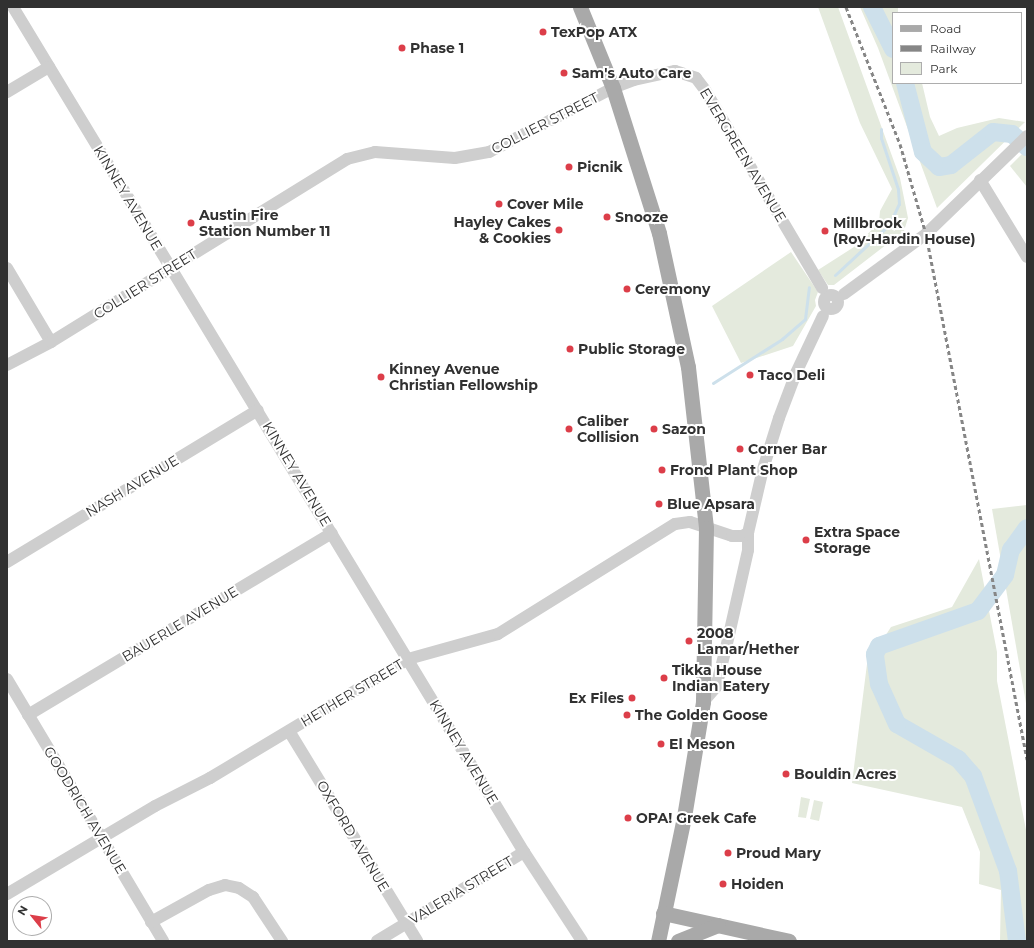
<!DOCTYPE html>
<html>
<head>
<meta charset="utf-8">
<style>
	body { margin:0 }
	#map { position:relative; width:1034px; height:948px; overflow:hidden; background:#fff; font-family:Montserrat,sans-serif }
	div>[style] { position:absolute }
	.green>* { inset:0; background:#e4eadd }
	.stream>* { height:3px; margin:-1.5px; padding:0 1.5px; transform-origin:1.5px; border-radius:1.5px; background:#cde0eb }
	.river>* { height:18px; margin:-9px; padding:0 9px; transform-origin:9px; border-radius:9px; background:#cde0eb }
	.minor>* { height:12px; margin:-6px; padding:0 6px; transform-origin:6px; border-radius:6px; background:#cecece }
	.minor>.ring { margin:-6px; padding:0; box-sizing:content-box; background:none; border:12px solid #cecece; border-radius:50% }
	.major>* { height:15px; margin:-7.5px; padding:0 7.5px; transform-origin:7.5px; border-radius:7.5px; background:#a9a9a9 }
	.rail>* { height:3px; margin-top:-1.5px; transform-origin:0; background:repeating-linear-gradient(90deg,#868686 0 4px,transparent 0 7px) }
	.dots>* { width:11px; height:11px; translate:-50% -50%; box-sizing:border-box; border:2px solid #fff; border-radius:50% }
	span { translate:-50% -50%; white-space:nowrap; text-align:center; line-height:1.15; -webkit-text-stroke:4px #fff; paint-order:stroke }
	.poi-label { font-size:14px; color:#313131; font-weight:700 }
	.left { translate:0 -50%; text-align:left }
	.right { translate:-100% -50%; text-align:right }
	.street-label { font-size:14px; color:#313131 }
	.frame { position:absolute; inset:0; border:8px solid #313131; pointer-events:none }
	.legend { position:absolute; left:892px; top:12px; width:130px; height:72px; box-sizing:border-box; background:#fff; border:1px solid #adadad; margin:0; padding:5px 7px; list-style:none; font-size:12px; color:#313131 }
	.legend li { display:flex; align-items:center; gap:8px; height:20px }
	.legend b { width:20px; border:1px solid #adadad }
	.north { position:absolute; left:12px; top:896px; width:40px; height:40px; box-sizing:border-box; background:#fff; border:1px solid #adadad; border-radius:50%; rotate:300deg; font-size:11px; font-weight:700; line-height:16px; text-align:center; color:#313131 }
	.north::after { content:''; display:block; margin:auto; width:14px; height:18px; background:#dc3e49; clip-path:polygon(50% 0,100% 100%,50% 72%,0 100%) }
</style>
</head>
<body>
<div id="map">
	<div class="green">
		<div style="clip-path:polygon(818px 7px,838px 7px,900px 178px,908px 218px,904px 231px,834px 285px,828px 285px,818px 270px,854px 247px,879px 223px,880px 211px,892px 189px,860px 123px)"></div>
		<div style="clip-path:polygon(860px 7px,898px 7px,898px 13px,893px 13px,893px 83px,922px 83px,930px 117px,939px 136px,957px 128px,999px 118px,1025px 122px,937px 208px,878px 48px)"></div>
		<div style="clip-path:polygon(1027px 149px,1027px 187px,1010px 166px)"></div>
		<div style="clip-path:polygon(791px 252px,818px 292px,815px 300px,816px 306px,793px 346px,741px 363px,712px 306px)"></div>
		<div style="clip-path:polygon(1027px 505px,1027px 709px,992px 509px)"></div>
		<div style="clip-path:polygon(979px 559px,997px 652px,997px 681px,1027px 835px,1027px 941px,1000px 941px,1001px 890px,979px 884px,980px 852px,962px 807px,852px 783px,867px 664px,891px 627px,952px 607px)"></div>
		<div style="clip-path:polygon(801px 797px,810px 799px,806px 818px,798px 817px)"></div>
		<div style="clip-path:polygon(814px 800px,823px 802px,819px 821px,810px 819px)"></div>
	</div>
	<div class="stream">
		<div style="left:906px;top:118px;width:6px;rotate:-18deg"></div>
		<div style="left:835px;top:275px;width:74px;rotate:-42.8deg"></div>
		<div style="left:889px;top:225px;width:23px;rotate:-65deg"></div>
		<div style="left:899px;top:204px;width:15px;rotate:-94deg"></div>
		<div style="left:898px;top:189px;width:54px;rotate:-108.4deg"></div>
		<div style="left:881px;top:138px;width:9px;rotate:-90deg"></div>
		<div style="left:713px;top:383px;width:82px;rotate:-32.5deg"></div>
		<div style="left:782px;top:339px;width:30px;rotate:-41deg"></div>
		<div style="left:805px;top:319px;width:32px;rotate:-83deg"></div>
	</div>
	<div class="river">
		<div style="left:872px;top:7px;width:47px;rotate:63.4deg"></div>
		<div style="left:905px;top:83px;width:71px;rotate:75.4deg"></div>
		<div style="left:923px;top:152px;width:22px;rotate:43deg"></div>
		<div style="left:939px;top:167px;width:12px;rotate:-9deg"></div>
		<div style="left:951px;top:165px;width:53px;rotate:-38.2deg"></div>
		<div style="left:993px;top:132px;width:19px;rotate:6deg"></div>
		<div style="left:1012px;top:134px;width:20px;rotate:41deg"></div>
		<div style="left:1017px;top:941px;width:71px;rotate:-97.3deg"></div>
		<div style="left:1008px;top:871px;width:101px;rotate:-110.2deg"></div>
		<div style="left:973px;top:776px;width:23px;rotate:-131deg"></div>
		<div style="left:958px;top:759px;width:70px;rotate:-150.2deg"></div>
		<div style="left:897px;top:724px;width:44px;rotate:-114.2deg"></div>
		<div style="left:879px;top:684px;width:30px;rotate:-98deg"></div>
		<div style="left:875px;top:654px;width:9px;rotate:-63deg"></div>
		<div style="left:879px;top:646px;width:105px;rotate:-19.5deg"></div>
		<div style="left:978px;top:611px;width:45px;rotate:-53.1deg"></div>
		<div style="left:1005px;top:575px;width:26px;rotate:-77deg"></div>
		<div style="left:1011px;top:550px;width:27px;rotate:-54deg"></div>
	</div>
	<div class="minor">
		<div style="left:13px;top:7px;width:987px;rotate:58.84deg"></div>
		<div style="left:524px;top:852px;width:106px;rotate:56.9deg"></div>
		<div style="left:7px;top:92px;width:49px;rotate:-30.8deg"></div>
		<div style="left:980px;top:180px;width:90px;rotate:58.6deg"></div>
		<div style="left:7px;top:268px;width:86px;rotate:59.3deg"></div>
		<div style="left:844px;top:294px;width:102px;rotate:-36.2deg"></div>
		<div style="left:926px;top:234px;width:141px;rotate:-44.1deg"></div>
		<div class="ring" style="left:824px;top:295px;width:2px;height:2px"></div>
		<div style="left:7px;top:365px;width:50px;rotate:-27.6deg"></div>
		<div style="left:51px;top:342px;width:348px;rotate:-31.7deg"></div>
		<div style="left:347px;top:159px;width:29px;rotate:-14deg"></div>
		<div style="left:375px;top:152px;width:80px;rotate:4.3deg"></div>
		<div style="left:455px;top:158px;width:35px;rotate:-10deg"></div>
		<div style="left:489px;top:152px;width:140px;rotate:-27.3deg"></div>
		<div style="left:613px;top:88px;width:22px;rotate:-21deg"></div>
		<div style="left:634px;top:80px;width:42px;rotate:-12.4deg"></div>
		<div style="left:675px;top:71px;width:22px;rotate:18deg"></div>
		<div style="left:696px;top:78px;width:15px;rotate:53deg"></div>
		<div style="left:705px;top:90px;width:230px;rotate:59.4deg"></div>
		<div style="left:7px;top:562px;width:293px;rotate:-31.2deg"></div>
		<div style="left:7px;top:679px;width:305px;rotate:59.2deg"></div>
		<div style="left:703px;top:702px;width:20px;rotate:-49deg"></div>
		<div style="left:716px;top:687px;width:40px;rotate:-75.6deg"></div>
		<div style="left:726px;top:648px;width:100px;rotate:-77.3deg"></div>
		<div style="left:748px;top:550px;width:17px;rotate:-90deg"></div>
		<div style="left:28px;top:715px;width:354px;rotate:-30.9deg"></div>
		<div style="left:289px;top:731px;width:246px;rotate:58.6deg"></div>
		<div style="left:7px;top:894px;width:172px;rotate:-30.7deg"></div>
		<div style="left:155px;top:806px;width:62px;rotate:-27deg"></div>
		<div style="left:210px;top:778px;width:231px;rotate:-31deg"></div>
		<div style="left:408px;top:659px;width:93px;rotate:-15.5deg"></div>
		<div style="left:498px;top:634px;width:208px;rotate:-31.9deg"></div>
		<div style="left:675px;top:524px;width:15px;rotate:-8deg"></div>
		<div style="left:690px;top:522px;width:44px;rotate:18.4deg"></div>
		<div style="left:732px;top:536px;width:10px"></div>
		<div style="left:742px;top:536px;width:7px;rotate:-27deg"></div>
		<div style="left:748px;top:533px;width:66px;rotate:-76.8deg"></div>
		<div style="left:763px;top:469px;width:53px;rotate:-72.6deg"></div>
		<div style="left:779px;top:418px;width:48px;rotate:-69.3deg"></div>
		<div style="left:796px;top:373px;width:63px;rotate:-64.7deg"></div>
		<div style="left:151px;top:922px;width:66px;rotate:-28.9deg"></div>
		<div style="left:209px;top:890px;width:17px;rotate:-17deg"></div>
		<div style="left:225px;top:885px;width:14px;rotate:12deg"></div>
		<div style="left:239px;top:888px;width:17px;rotate:33deg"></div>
		<div style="left:253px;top:897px;width:53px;rotate:56.6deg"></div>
		<div style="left:377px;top:941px;width:172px;rotate:-31.2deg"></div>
	</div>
	<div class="major">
		<div style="left:580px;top:7px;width:87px;rotate:67.8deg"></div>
		<div style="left:613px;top:88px;width:152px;rotate:72.4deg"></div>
		<div style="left:659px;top:233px;width:137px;rotate:77.8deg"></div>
		<div style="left:688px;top:367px;width:162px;rotate:83.6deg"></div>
		<div style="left:706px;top:528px;width:174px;rotate:91deg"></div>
		<div style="left:703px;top:702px;width:117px;rotate:99.4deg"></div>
		<div style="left:684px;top:817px;width:127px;rotate:101.8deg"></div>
		<div style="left:663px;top:913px;width:129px;rotate:12.5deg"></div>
		<div style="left:678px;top:941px;width:43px;rotate:-21.8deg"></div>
	</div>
	<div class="rail">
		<div style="left:846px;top:7px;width:147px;rotate:68.5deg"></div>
		<div style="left:900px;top:144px;width:94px;rotate:73.9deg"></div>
		<div style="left:926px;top:234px;width:535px;rotate:79.11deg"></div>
	</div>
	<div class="dots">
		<div style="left:543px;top:32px;background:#dc3e49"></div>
		<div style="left:402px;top:48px;background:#dc3e49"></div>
		<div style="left:564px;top:73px;background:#dc3e49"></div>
		<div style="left:569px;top:167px;background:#dc3e49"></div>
		<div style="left:499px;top:204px;background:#dc3e49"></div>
		<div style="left:607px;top:217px;background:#dc3e49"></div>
		<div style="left:191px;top:223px;background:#dc3e49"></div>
		<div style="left:559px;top:230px;background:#dc3e49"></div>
		<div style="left:825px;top:231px;background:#dc3e49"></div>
		<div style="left:627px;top:289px;background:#dc3e49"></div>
		<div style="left:570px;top:349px;background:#dc3e49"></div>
		<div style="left:750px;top:375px;background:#dc3e49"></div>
		<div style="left:381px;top:377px;background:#dc3e49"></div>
		<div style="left:569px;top:429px;background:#dc3e49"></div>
		<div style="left:654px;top:429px;background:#dc3e49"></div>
		<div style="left:740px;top:449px;background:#dc3e49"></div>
		<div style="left:662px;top:470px;background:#dc3e49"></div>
		<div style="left:659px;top:504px;background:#dc3e49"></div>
		<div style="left:806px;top:540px;background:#dc3e49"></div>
		<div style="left:689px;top:641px;background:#dc3e49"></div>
		<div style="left:664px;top:678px;background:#dc3e49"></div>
		<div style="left:632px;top:698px;background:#dc3e49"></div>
		<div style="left:627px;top:715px;background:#dc3e49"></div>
		<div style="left:661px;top:744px;background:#dc3e49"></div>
		<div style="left:786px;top:774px;background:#dc3e49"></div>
		<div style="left:628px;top:818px;background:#dc3e49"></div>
		<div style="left:728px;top:853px;background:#dc3e49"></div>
		<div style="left:723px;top:884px;background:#dc3e49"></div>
	</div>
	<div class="poi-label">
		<span class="left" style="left:551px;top:32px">TexPop ATX</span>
		<span class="left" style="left:410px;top:48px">Phase 1</span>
		<span class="left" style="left:572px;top:73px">Sam's Auto Care</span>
		<span class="left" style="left:577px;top:167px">Picnik</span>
		<span class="left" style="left:507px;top:204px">Cover Mile</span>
		<span class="left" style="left:199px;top:223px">Austin Fire<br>Station Number 11</span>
		<span class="left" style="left:615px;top:217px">Snooze</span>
		<span class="right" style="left:551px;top:230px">Hayley Cakes<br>&amp; Cookies</span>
		<span class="left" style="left:833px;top:231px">Millbrook<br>(Roy-Hardin House)</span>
		<span class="left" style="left:635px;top:289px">Ceremony</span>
		<span class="left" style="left:578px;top:349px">Public Storage</span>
		<span class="left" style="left:389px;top:377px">Kinney Avenue<br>Christian Fellowship</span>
		<span class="left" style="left:758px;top:375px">Taco Deli</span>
		<span class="left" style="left:577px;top:429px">Caliber<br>Collision</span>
		<span class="left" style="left:662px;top:429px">Sazon</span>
		<span class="left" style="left:748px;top:449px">Corner Bar</span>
		<span class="left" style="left:670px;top:470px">Frond Plant Shop</span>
		<span class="left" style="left:667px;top:504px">Blue Apsara</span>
		<span class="left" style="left:814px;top:540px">Extra Space<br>Storage</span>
		<span class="left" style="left:697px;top:641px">2008<br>Lamar/Hether</span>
		<span class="left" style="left:672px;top:678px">Tikka House<br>Indian Eatery</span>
		<span class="right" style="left:624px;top:698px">Ex Files</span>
		<span class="left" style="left:635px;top:715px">The Golden Goose</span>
		<span class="left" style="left:669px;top:744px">El Meson</span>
		<span class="left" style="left:794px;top:774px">Bouldin Acres</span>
		<span class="left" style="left:636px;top:818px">OPA! Greek Cafe</span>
		<span class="left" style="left:736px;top:853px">Proud Mary</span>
		<span class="left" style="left:731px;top:884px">Hoiden</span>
	</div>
	<div class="street-label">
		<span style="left:545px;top:123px;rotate:-27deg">COLLIER STREET</span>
		<span style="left:743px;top:155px;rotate:59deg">EVERGREEN AVENUE</span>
		<span style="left:128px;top:198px;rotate:59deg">KINNEY AVENUE</span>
		<span style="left:145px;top:284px;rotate:-32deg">COLLIER STREET</span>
		<span style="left:297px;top:474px;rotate:59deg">KINNEY AVENUE</span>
		<span style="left:132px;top:486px;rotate:-31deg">NASH AVENUE</span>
		<span style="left:180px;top:624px;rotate:-31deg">BAUERLE AVENUE</span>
		<span style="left:352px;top:693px;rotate:-31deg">HETHER STREET</span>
		<span style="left:464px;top:752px;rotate:59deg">KINNEY AVENUE</span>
		<span style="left:85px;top:810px;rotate:59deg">GOODRICH AVENUE</span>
		<span style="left:353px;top:836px;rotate:59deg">OXFORD AVENUE</span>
		<span style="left:461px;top:890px;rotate:-31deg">VALERIA STREET</span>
	</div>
	<div class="frame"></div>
	<ul class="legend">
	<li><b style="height:5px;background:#a9a9a9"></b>Road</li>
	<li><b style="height:5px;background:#868686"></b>Railway</li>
	<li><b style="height:11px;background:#e4eadd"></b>Park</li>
	</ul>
	<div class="north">N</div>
</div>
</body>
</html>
